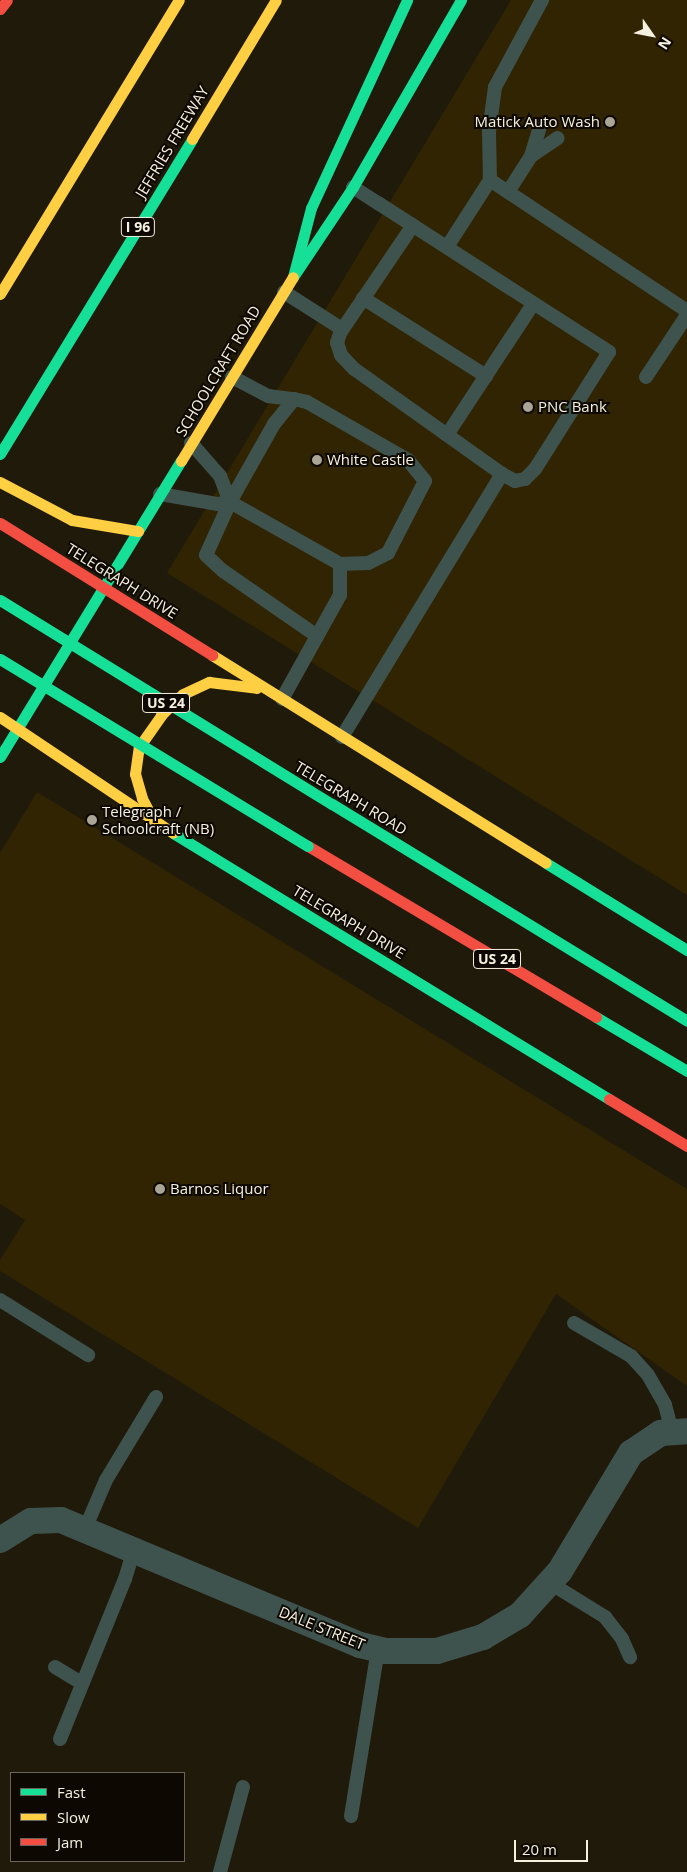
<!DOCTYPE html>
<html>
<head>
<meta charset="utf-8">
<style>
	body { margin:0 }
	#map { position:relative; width:687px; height:1872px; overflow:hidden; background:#201a0b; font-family:"Open Sans",sans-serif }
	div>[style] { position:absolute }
	.built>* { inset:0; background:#302402 }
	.lane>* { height:14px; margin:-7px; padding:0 7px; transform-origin:7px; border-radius:7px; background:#3f534e }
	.street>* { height:26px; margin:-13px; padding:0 13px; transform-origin:13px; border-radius:13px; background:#3f534e }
	.fast>* { height:11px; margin:-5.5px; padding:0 5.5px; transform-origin:5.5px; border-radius:5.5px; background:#16e098 }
	.slow>* { height:11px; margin:-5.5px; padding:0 5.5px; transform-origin:5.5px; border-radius:5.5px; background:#ffcf43 }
	.jam>* { height:11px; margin:-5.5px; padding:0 5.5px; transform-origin:5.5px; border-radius:5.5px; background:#f24e42 }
	.fast-bridge>* { height:11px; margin:-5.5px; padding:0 5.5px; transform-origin:5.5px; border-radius:5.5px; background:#16e098 }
	.dots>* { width:14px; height:14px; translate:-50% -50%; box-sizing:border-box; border:2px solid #0d0902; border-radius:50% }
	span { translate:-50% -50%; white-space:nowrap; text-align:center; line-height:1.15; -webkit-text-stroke:4px #0d0902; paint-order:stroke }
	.shield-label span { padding:1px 4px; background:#0d0902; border:1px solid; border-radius:4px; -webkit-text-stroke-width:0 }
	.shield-label { font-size:14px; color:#f6f0e0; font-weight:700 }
	.poi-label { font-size:15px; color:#f6f0e0 }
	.right { translate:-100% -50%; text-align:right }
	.left { translate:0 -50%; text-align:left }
	.street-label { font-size:15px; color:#f6f0e0 }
	.legend { position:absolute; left:10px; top:1772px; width:175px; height:90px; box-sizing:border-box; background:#0d0902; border:1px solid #6a655b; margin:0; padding:6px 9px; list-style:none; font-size:15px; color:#f6f0e0 }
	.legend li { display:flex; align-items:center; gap:10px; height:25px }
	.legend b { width:25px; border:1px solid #6a655b }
	.north { position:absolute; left:627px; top:10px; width:50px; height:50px; -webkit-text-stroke:4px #0d0902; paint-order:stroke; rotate:123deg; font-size:14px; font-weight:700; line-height:20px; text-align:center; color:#f6f0e0 }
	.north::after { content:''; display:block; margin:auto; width:18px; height:22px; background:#f6f0e0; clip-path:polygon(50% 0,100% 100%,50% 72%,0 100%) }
	.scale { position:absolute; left:514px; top:1840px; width:74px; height:22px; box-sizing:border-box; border:2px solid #f6f0e0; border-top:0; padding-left:6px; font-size:15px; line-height:18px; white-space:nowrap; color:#f6f0e0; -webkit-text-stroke:4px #0d0902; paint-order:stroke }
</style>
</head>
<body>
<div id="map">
	<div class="built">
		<div style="clip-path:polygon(511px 0,687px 0,687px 895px,167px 573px)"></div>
		<div style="clip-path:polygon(37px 792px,687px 1189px,687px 1386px,556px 1294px,418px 1528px,0 1271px,0 1260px,25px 1220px,0 1204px,0 853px)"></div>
	</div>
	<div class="lane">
		<div style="left:531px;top:156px;width:31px;rotate:-73deg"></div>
		<div style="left:490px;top:180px;width:237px;rotate:33.6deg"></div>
		<div style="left:353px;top:187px;width:30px;rotate:33deg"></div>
		<div style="left:378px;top:203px;width:275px;rotate:32.8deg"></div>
		<div style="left:609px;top:352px;width:138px;rotate:122.3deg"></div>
		<div style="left:535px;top:469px;width:14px;rotate:135deg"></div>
		<div style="left:525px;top:479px;width:10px;rotate:169deg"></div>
		<div style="left:515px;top:481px;width:15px;rotate:-152deg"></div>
		<div style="left:502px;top:474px;width:181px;rotate:-144.6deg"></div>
		<div style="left:354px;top:369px;width:19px;rotate:-133deg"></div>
		<div style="left:341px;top:355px;width:13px;rotate:-108deg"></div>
		<div style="left:337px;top:343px;width:10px;rotate:-73deg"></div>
		<div style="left:340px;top:333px;width:130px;rotate:-55.9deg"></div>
		<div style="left:508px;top:192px;width:43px;rotate:-57.4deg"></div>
		<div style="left:531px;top:156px;width:32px;rotate:-34deg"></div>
		<div style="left:447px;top:247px;width:80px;rotate:-57.3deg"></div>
		<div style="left:490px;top:180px;width:48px;rotate:-91.2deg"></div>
		<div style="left:489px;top:132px;width:45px;rotate:-82.4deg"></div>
		<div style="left:495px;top:87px;width:99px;rotate:-61.6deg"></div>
		<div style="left:284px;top:292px;width:69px;rotate:32.5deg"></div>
		<div style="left:363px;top:298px;width:146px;rotate:32.4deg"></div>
		<div style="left:232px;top:377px;width:41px;rotate:27.8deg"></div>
		<div style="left:268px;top:396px;width:26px;rotate:7deg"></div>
		<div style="left:646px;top:377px;width:74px;rotate:-56.5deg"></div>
		<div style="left:447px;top:435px;width:157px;rotate:-56.7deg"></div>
		<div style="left:160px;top:494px;width:59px;rotate:9.8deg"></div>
		<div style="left:218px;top:504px;width:12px;rotate:-9deg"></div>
		<div style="left:230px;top:502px;width:28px;rotate:-111deg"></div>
		<div style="left:220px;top:476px;width:44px;rotate:-131.3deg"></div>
		<div style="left:230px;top:502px;width:126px;rotate:29.4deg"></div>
		<div style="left:340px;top:564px;width:31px;rotate:90deg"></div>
		<div style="left:340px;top:595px;width:119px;rotate:119.1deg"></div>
		<div style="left:317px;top:636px;width:114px;rotate:-145.3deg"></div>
		<div style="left:223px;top:571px;width:23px;rotate:-137deg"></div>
		<div style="left:206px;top:555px;width:58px;rotate:-65.6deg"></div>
		<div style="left:230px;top:502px;width:90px;rotate:-60.6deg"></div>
		<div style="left:274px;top:424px;width:32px;rotate:-51deg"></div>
		<div style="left:294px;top:399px;width:13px;rotate:13deg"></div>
		<div style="left:307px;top:402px;width:116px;rotate:29.9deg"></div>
		<div style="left:408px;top:460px;width:27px;rotate:51deg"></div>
		<div style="left:425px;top:481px;width:81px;rotate:117.2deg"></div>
		<div style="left:388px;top:553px;width:22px;rotate:153deg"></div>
		<div style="left:368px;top:563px;width:28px;rotate:178deg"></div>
		<div style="left:342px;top:737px;width:308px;rotate:-58.7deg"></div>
		<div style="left:0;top:1300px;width:104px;rotate:32deg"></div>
		<div style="left:574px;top:1323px;width:66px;rotate:30.1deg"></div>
		<div style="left:631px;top:1356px;width:25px;rotate:48deg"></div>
		<div style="left:648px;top:1375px;width:34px;rotate:60deg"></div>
		<div style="left:665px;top:1405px;width:27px;rotate:75deg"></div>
		<div style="left:85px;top:1529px;width:53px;rotate:-66.8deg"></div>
		<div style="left:106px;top:1480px;width:97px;rotate:-58.9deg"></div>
		<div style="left:550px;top:1583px;width:65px;rotate:31.7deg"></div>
		<div style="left:605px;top:1617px;width:28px;rotate:52deg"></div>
		<div style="left:622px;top:1639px;width:20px;rotate:66deg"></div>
		<div style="left:55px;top:1667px;width:31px;rotate:31deg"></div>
		<div style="left:60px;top:1739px;width:173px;rotate:-67.9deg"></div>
		<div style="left:125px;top:1579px;width:30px;rotate:-73deg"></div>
		<div style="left:351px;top:1816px;width:169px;rotate:-80.8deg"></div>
		<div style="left:220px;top:1872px;width:88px;rotate:-74.9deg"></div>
	</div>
	<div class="street">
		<div style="left:0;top:1540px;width:36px;rotate:-32deg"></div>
		<div style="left:31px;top:1521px;width:30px;rotate:-2deg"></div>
		<div style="left:61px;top:1520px;width:324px;rotate:22.7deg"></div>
		<div style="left:360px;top:1645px;width:26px;rotate:13deg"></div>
		<div style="left:385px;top:1651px;width:52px"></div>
		<div style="left:437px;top:1651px;width:48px;rotate:-16.9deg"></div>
		<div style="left:483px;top:1637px;width:43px;rotate:-30.7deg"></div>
		<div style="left:520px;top:1615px;width:59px;rotate:-47.7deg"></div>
		<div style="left:560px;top:1571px;width:138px;rotate:-59deg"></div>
		<div style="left:631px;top:1453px;width:36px;rotate:-34deg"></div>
		<div style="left:661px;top:1433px;width:26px;rotate:-4deg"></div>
	</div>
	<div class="fast">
		<div style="left:293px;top:277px;width:108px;rotate:-56.3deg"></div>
		<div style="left:353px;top:187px;width:216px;rotate:-60deg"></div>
		<div style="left:293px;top:277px;width:71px;rotate:-75.4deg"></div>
		<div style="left:311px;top:208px;width:229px;rotate:-65.2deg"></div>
		<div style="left:0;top:454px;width:369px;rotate:-58.6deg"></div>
		<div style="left:0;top:757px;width:347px;rotate:-58.6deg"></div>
		<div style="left:332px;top:804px;width:416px;rotate:31.4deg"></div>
		<div style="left:173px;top:833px;width:511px;rotate:31.39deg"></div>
		<div style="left:546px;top:863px;width:166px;rotate:31.7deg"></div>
		<div style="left:596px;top:1017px;width:106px;rotate:30.7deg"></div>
	</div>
	<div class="slow">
		<div style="left:192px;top:139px;width:162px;rotate:-58.9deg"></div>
		<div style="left:0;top:294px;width:344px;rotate:-58.7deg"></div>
		<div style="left:181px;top:461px;width:215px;rotate:-58.7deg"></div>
		<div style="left:0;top:482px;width:81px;rotate:27.8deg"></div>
		<div style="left:72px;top:520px;width:67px;rotate:9.5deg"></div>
		<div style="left:212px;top:655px;width:393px;rotate:31.9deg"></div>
		<div style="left:0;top:717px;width:208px;rotate:33.8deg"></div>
		<div style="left:154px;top:821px;width:26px;rotate:-118deg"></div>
		<div style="left:142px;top:798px;width:25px;rotate:-106deg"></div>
		<div style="left:135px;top:774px;width:27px;rotate:-82deg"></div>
		<div style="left:139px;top:747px;width:39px;rotate:-55deg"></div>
		<div style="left:161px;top:715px;width:30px;rotate:-44deg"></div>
		<div style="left:183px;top:694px;width:29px;rotate:-25deg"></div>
		<div style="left:209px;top:682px;width:48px;rotate:7.1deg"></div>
	</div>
	<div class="jam">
		<div style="left:0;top:9px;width:11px;rotate:-52deg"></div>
		<div style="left:0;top:523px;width:250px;rotate:31.9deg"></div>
		<div style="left:308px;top:846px;width:335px;rotate:30.7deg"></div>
		<div style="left:609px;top:1099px;width:91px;rotate:31.1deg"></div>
	</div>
	<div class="fast-bridge">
		<div style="left:0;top:600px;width:390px;rotate:31.6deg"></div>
		<div style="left:0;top:659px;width:360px;rotate:31.3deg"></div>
	</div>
	<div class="dots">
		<div style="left:610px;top:122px;background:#aba595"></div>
		<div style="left:528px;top:407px;background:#aba595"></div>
		<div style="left:317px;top:460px;background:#aba595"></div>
		<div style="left:92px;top:820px;background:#aba595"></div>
		<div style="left:160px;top:1189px;background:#aba595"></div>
	</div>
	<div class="shield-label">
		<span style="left:138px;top:227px">I 96</span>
		<span style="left:166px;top:703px">US 24</span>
		<span style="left:497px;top:959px">US 24</span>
	</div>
	<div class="poi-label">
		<span class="right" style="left:600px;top:122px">Matick Auto Wash</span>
		<span class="left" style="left:538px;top:407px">PNC Bank</span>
		<span class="left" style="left:327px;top:460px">White Castle</span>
		<span class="left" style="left:102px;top:820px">Telegraph /<br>Schoolcraft (NB)</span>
		<span class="left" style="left:170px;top:1189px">Barnos Liquor</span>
	</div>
	<div class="street-label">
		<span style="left:172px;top:142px;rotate:-59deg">JEFFRIES FREEWAY</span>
		<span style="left:218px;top:371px;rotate:-59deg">SCHOOLCRAFT ROAD</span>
		<span style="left:122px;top:581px;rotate:32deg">TELEGRAPH DRIVE</span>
		<span style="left:351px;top:798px;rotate:31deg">TELEGRAPH ROAD</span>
		<span style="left:349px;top:922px;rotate:31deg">TELEGRAPH DRIVE</span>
		<span style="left:322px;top:1628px;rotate:22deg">DALE STREET</span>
	</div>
	<ul class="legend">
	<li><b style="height:6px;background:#16e098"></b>Fast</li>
	<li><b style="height:6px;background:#ffcf43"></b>Slow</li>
	<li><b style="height:6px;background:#f24e42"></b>Jam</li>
	</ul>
	<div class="north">N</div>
	<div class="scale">20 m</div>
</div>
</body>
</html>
